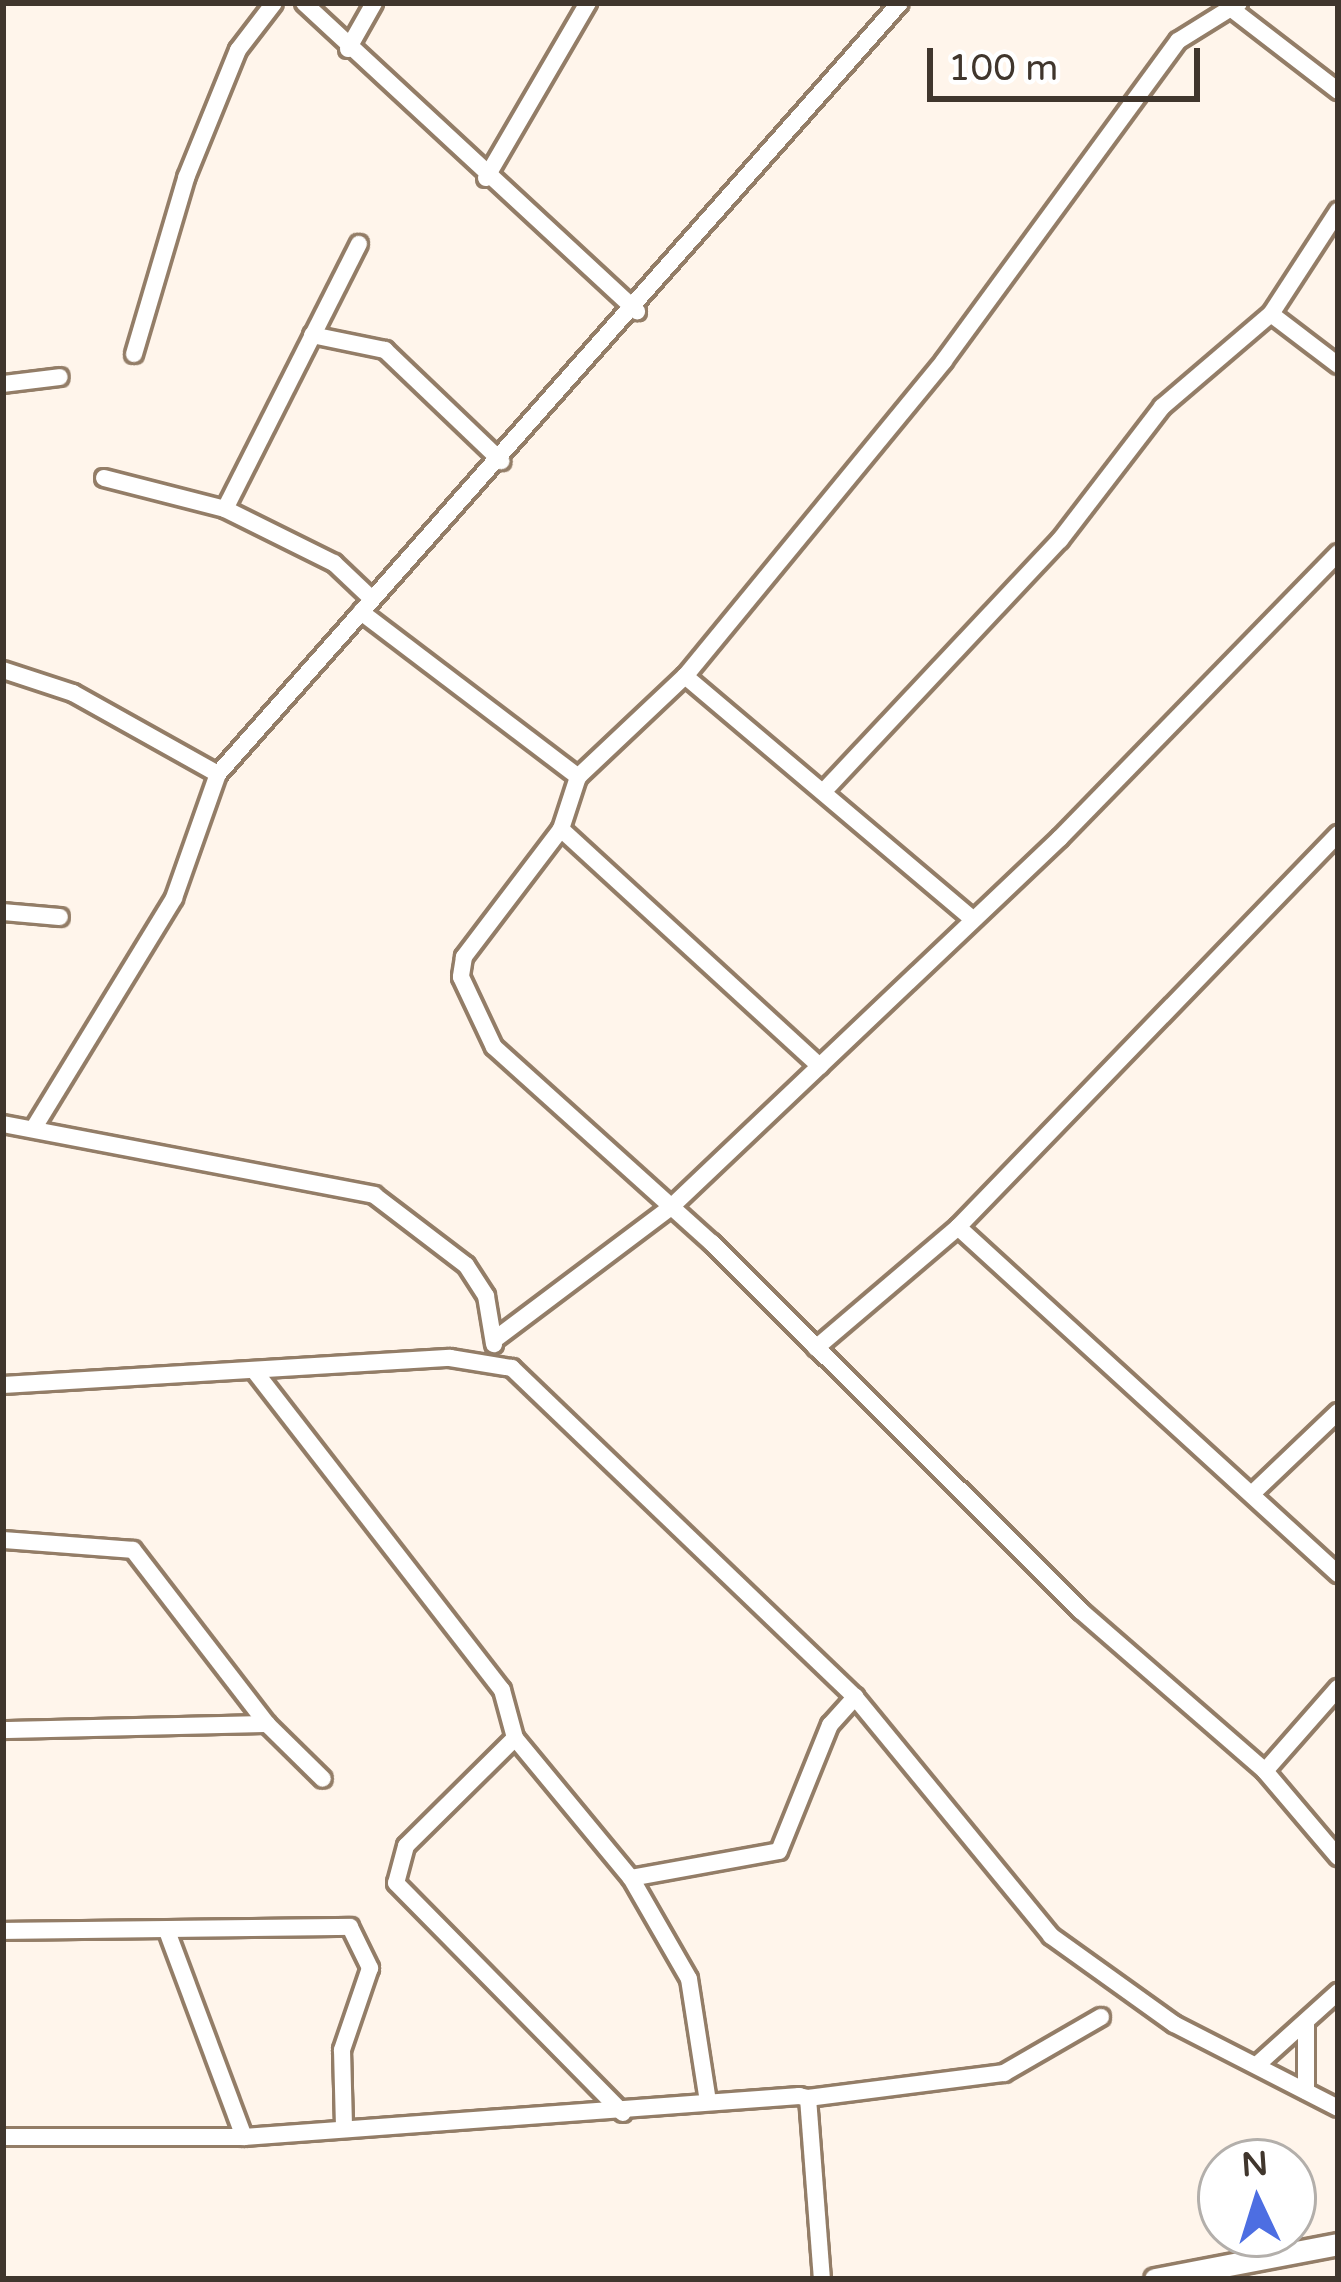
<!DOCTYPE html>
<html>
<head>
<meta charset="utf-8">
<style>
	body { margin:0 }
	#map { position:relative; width:1341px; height:2282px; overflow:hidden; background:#fff5eb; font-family:"Varela Round",sans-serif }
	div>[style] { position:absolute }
	.roads { filter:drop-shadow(3px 0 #937d67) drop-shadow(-3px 0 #937d67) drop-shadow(0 3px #937d67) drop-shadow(0 -3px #937d67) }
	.minor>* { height:16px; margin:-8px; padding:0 8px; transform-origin:8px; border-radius:8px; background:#fff }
	.tertiary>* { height:21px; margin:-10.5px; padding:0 10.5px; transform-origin:10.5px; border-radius:10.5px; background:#fff }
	span { translate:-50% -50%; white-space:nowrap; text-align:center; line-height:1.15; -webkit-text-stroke:12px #fff; paint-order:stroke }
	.frame { position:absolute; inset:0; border:6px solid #40362d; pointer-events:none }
	.north { position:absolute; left:1197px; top:2138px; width:120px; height:120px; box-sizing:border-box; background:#fff; border:3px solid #b3afab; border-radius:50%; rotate:356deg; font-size:33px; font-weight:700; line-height:48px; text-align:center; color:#40362d }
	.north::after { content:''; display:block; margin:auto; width:42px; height:54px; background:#4d6ee2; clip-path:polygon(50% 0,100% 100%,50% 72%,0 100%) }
	.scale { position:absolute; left:927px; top:48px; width:273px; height:54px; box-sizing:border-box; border:6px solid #40362d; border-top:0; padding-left:15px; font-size:36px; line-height:42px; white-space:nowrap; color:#40362d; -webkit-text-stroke:9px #fff; paint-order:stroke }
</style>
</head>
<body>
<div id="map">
	<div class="roads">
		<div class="minor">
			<div style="left:304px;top:3px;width:454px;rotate:42.8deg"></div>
			<div style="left:1239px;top:3px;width:72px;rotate:148.1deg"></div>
			<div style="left:1178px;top:41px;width:396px;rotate:126.2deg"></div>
			<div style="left:944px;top:361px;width:408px;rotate:129.4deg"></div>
			<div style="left:685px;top:676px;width:147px;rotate:136.7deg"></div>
			<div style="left:578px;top:777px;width:55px;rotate:108.1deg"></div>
			<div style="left:561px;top:829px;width:161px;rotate:127.2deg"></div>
			<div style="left:464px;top:957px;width:20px;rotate:99deg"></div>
			<div style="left:461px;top:977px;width:77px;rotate:64.8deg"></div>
			<div style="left:494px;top:1047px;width:293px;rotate:42deg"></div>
			<div style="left:712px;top:1243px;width:521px;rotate:44.92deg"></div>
			<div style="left:1081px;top:1611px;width:244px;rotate:41deg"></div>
			<div style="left:1265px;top:1771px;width:113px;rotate:49.7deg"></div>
			<div style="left:1233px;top:10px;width:133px;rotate:37.6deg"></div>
			<div style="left:348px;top:49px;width:53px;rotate:-60.5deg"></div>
			<div style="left:486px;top:178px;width:203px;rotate:-59.8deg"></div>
			<div style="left:1271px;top:314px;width:84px;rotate:37.3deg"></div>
			<div style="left:312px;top:335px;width:75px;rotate:11.6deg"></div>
			<div style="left:385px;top:350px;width:161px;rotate:43.7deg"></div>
			<div style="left:134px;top:354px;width:184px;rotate:-73.5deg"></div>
			<div style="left:186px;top:178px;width:138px;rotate:-67.9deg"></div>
			<div style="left:238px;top:50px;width:59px;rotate:-52.5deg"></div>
			<div style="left:3px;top:384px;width:57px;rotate:-7deg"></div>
			<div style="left:104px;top:478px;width:125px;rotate:14.4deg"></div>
			<div style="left:225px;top:509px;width:122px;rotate:26.4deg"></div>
			<div style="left:334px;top:563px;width:52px;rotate:43.5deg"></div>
			<div style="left:225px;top:509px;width:297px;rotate:-63.2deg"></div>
			<div style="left:361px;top:612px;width:273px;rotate:37.2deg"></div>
			<div style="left:3px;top:670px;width:74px;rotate:18.2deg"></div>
			<div style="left:73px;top:693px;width:166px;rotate:29.2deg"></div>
			<div style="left:685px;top:676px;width:370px;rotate:40.2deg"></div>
			<div style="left:825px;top:790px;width:343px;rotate:-46.8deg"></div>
			<div style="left:1060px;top:540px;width:168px;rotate:-52.5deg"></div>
			<div style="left:1162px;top:407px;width:143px;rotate:-40.5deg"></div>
			<div style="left:1271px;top:314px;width:123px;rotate:-57deg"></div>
			<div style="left:561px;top:829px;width:351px;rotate:42.5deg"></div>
			<div style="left:3px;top:912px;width:57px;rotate:5deg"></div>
			<div style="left:3px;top:1124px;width:378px;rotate:10.8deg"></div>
			<div style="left:374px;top:1195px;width:116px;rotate:37.3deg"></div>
			<div style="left:466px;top:1265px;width:37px;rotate:57deg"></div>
			<div style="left:486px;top:1296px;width:49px;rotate:80.5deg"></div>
			<div style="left:35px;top:1126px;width:267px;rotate:-58.6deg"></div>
			<div style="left:174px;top:898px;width:132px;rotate:-70.5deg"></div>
			<div style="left:218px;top:774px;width:1029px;rotate:-48.51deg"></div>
			<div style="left:958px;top:1227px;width:547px;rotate:-45.96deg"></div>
			<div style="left:494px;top:1340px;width:220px;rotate:-36.9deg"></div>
			<div style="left:670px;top:1208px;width:538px;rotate:-43.49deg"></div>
			<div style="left:1060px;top:838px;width:398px;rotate:-45.7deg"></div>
			<div style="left:816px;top:1348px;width:187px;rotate:-40.4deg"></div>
			<div style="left:958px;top:1227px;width:515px;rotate:42.4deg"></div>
			<div style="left:256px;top:1373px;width:401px;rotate:52.2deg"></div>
			<div style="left:502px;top:1690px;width:50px;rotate:74.8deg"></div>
			<div style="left:515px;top:1738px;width:182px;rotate:50.4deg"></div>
			<div style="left:631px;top:1878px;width:150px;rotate:-10.3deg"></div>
			<div style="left:779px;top:1851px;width:136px;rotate:-68deg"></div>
			<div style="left:830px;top:1725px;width:38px;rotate:-48deg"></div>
			<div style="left:3px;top:1385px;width:448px;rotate:-3.5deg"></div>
			<div style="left:450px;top:1358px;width:63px;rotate:9.2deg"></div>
			<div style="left:512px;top:1368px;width:475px;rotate:43.8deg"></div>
			<div style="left:855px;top:1697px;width:309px;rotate:50.6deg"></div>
			<div style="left:1051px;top:1936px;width:151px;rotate:35.6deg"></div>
			<div style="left:1174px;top:2024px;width:184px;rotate:27.1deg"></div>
			<div style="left:1256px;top:1490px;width:113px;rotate:-43.6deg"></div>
			<div style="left:3px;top:1540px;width:130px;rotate:4.4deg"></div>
			<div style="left:133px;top:1550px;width:220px;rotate:52.4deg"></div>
			<div style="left:267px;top:1724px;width:78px;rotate:44.5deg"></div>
			<div style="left:3px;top:1730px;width:264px;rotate:-1.3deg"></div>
			<div style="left:515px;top:1738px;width:153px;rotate:135.3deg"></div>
			<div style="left:406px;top:1846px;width:38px;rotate:105deg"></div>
			<div style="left:396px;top:1883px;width:323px;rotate:45.4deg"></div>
			<div style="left:1265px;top:1771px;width:111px;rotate:-48.7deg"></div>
			<div style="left:631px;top:1878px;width:116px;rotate:60.1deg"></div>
			<div style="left:689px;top:1979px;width:124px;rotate:81.2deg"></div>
			<div style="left:3px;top:1931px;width:347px;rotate:-0.7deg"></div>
			<div style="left:350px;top:1927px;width:46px;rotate:64deg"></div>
			<div style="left:370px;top:1968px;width:87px;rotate:108.9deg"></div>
			<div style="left:342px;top:2050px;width:76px;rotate:88.5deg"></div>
			<div style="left:167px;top:1931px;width:220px;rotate:69.5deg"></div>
			<div style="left:1306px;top:2022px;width:69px;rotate:90deg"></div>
			<div style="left:1258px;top:2064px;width:108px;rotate:-42deg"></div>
			<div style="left:808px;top:2098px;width:198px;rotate:-7.3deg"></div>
			<div style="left:1004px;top:2073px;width:112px;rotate:-30deg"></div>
			<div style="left:3px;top:2137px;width:241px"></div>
			<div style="left:244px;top:2137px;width:557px;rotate:-4.22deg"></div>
			<div style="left:799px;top:2096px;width:9px;rotate:13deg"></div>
			<div style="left:808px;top:2098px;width:182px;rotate:85.6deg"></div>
		</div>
		<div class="tertiary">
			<div style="left:1155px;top:2279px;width:186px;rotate:-10.8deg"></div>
		</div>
	</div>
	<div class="frame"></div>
	<div class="north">N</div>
	<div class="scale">100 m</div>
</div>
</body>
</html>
